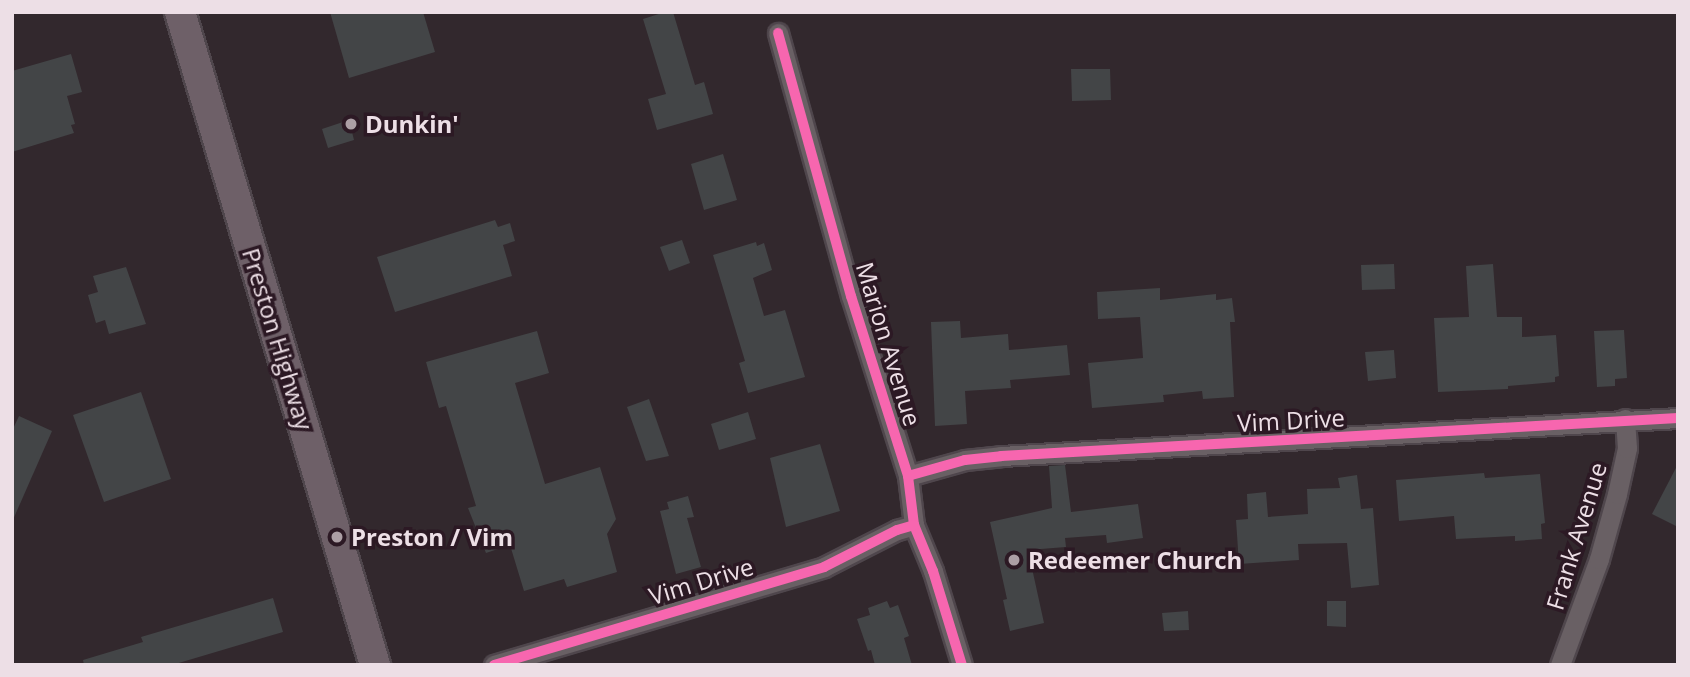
<!DOCTYPE html>
<html>
<head>
<meta charset="utf-8">
<style>
	body { margin:0 }
	#map { position:relative; width:1690px; height:677px; overflow:hidden; background:#32282d; font-family:"Open Sans",sans-serif }
	div>[style] { position:absolute }
	.building>* { inset:0; background:#434547 }
	.roads { filter:drop-shadow(2px 0 #4f464c) drop-shadow(-2px 0 #4f464c) drop-shadow(0 2px #4f464c) drop-shadow(0 -2px #4f464c) }
	.minor>* { height:19px; margin:-9.5px; padding:0 9.5px; transform-origin:9.5px; border-radius:9.5px; background:#696064 }
	.primary>* { height:30px; margin:-15px; padding:0 15px; transform-origin:15px; border-radius:15px; background:#6e6068 }
	.cycleway>* { height:10px; margin:-5px; padding:0 5px; transform-origin:5px; border-radius:5px; background:#f766af }
	.dots>* { width:19px; height:19px; translate:-50% -50%; box-sizing:border-box; border:4px solid #2c1924; border-radius:50% }
	span { translate:-50% -50%; white-space:nowrap; text-align:center; line-height:1.15; -webkit-text-stroke:7px #2c1924; paint-order:stroke }
	.poi-label { font-size:24px; color:#eddfe6; font-weight:700 }
	.left { translate:0 -50%; text-align:left }
	.street-label { font-size:24px; color:#eddfe6 }
	.frame { position:absolute; inset:0; border:14px solid #eddfe6; pointer-events:none }
</style>
</head>
<body>
<div id="map">
	<div class="building">
		<div style="clip-path:polygon(330px 12px,423px 12px,435px 52px,349px 78px)"></div>
		<div style="clip-path:polygon(665px 12px,673px 12px,695px 85px,704px 82px,713px 114px,657px 130px,648px 99px,666px 94px,643px 19px)"></div>
		<div style="clip-path:polygon(71px 54px,82px 92px,67px 96px,75px 124px,71px 125px,74px 133px,12px 152px,12px 71px)"></div>
		<div style="clip-path:polygon(1071px 69px,1110px 69px,1111px 100px,1072px 101px)"></div>
		<div style="clip-path:polygon(349px 120px,354px 140px,328px 148px,322px 129px)"></div>
		<div style="clip-path:polygon(723px 154px,737px 200px,704px 210px,691px 164px)"></div>
		<div style="clip-path:polygon(495px 220px,498px 227px,510px 223px,515px 241px,503px 245px,512px 276px,395px 312px,377px 257px)"></div>
		<div style="clip-path:polygon(682px 240px,690px 263px,669px 271px,660px 247px)"></div>
		<div style="clip-path:polygon(756px 242px,757px 246px,764px 243px,772px 270px,753px 278px,764px 316px,785px 310px,805px 377px,748px 393px,739px 363px,745px 361px,713px 255px)"></div>
		<div style="clip-path:polygon(1394px 264px,1395px 289px,1362px 290px,1361px 265px)"></div>
		<div style="clip-path:polygon(1493px 264px,1497px 317px,1522px 317px,1522px 337px,1556px 335px,1559px 376px,1555px 377px,1555px 382px,1508px 386px,1508px 389px,1438px 392px,1434px 318px,1469px 317px,1466px 266px)"></div>
		<div style="clip-path:polygon(126px 267px,146px 324px,109px 334px,105px 320px,96px 323px,88px 295px,98px 292px,93px 276px)"></div>
		<div style="clip-path:polygon(1160px 288px,1160px 300px,1216px 294px,1216px 300px,1232px 298px,1235px 322px,1230px 322px,1234px 397px,1203px 399px,1202px 391px,1163px 395px,1164px 402px,1092px 408px,1088px 363px,1143px 358px,1140px 317px,1098px 319px,1097px 292px)"></div>
		<div style="clip-path:polygon(960px 321px,961px 338px,1008px 334px,1009px 350px,1067px 345px,1070px 375px,1010px 380px,1011px 388px,965px 391px,967px 424px,935px 426px,931px 322px)"></div>
		<div style="clip-path:polygon(1624px 330px,1627px 378px,1615px 379px,1615px 386px,1597px 387px,1594px 331px)"></div>
		<div style="clip-path:polygon(537px 331px,549px 373px,515px 383px,545px 484px,600px 467px,616px 519px,607px 534px,617px 572px,567px 587px,564px 579px,524px 591px,510px 545px,486px 553px,468px 508px,476px 506px,446px 406px,439px 408px,426px 362px)"></div>
		<div style="clip-path:polygon(1394px 350px,1396px 378px,1368px 381px,1365px 352px)"></div>
		<div style="clip-path:polygon(141px 392px,171px 479px,104px 502px,73px 415px)"></div>
		<div style="clip-path:polygon(649px 399px,669px 456px,646px 461px,627px 407px)"></div>
		<div style="clip-path:polygon(748px 412px,756px 439px,719px 450px,711px 424px)"></div>
		<div style="clip-path:polygon(19px 416px,52px 431px,12px 522px,12px 431px)"></div>
		<div style="clip-path:polygon(820px 444px,840px 511px,786px 527px,770px 458px)"></div>
		<div style="clip-path:polygon(1678px 464px,1678px 527px,1652px 514px)"></div>
		<div style="clip-path:polygon(1065px 465px,1071px 512px,1138px 504px,1143px 538px,1107px 543px,1106px 535px,1065px 538px,1066px 547px,1028px 550px,1044px 623px,1010px 631px,1003px 600px,1007px 599px,990px 522px,1052px 508px,1049px 466px)"></div>
		<div style="clip-path:polygon(1484px 473px,1485px 478px,1540px 474px,1545px 523px,1541px 524px,1542px 539px,1515px 541px,1515px 536px,1456px 539px,1454px 516px,1399px 521px,1396px 480px)"></div>
		<div style="clip-path:polygon(1357px 475px,1361px 509px,1373px 508px,1379px 585px,1351px 588px,1347px 543px,1298px 544px,1299px 560px,1239px 564px,1236px 520px,1248px 519px,1247px 494px,1266px 492px,1268px 517px,1308px 514px,1307px 489px,1340px 488px,1338px 478px)"></div>
		<div style="clip-path:polygon(688px 496px,694px 517px,687px 518px,701px 567px,676px 574px,660px 511px,669px 509px,667px 502px)"></div>
		<div style="clip-path:polygon(273px 598px,283px 632px,172px 665px,84px 665px,83px 660px,143px 642px,141px 637px)"></div>
		<div style="clip-path:polygon(887px 601px,890px 608px,898px 605px,909px 636px,904px 638px,912px 665px,875px 665px,871px 650px,868px 651px,857px 619px,870px 615px,868px 608px)"></div>
		<div style="clip-path:polygon(1327px 601px,1346px 601px,1346px 627px,1327px 626px)"></div>
		<div style="clip-path:polygon(1188px 611px,1189px 630px,1164px 631px,1162px 613px)"></div>
	</div>
	<div class="roads">
		<div class="minor">
			<div style="left:778px;top:33px;width:273px;rotate:74.5deg"></div>
			<div style="left:851px;top:296px;width:189px;rotate:72.4deg"></div>
			<div style="left:908px;top:476px;width:49px;rotate:83deg"></div>
			<div style="left:914px;top:525px;width:50px;rotate:67.6deg"></div>
			<div style="left:933px;top:571px;width:98px;rotate:72.9deg"></div>
			<div style="left:908px;top:476px;width:59px;rotate:-15.7deg"></div>
			<div style="left:965px;top:460px;width:36px;rotate:-6deg"></div>
			<div style="left:1001px;top:456px;width:678px;rotate:-3.21deg"></div>
			<div style="left:494px;top:665px;width:344px;rotate:-16.5deg"></div>
			<div style="left:824px;top:567px;width:82px;rotate:-26.9deg"></div>
			<div style="left:897px;top:530px;width:18px;rotate:-16deg"></div>
			<div style="left:1560px;top:665px;width:113px;rotate:-69.8deg"></div>
			<div style="left:1599px;top:559px;width:67px;rotate:-74.5deg"></div>
			<div style="left:1617px;top:494px;width:47px;rotate:-77.7deg"></div>
			<div style="left:1627px;top:448px;width:29px;rotate:-94deg"></div>
		</div>
		<div class="primary">
			<div style="left:180px;top:12px;width:681px;rotate:73.37deg"></div>
		</div>
	</div>
	<div class="cycleway">
		<div style="left:778px;top:33px;width:273px;rotate:74.5deg"></div>
		<div style="left:851px;top:296px;width:189px;rotate:72.4deg"></div>
		<div style="left:908px;top:476px;width:49px;rotate:83deg"></div>
		<div style="left:914px;top:525px;width:50px;rotate:67.6deg"></div>
		<div style="left:933px;top:571px;width:98px;rotate:72.9deg"></div>
		<div style="left:908px;top:476px;width:59px;rotate:-15.7deg"></div>
		<div style="left:965px;top:460px;width:36px;rotate:-6deg"></div>
		<div style="left:1001px;top:456px;width:678px;rotate:-3.21deg"></div>
		<div style="left:494px;top:665px;width:344px;rotate:-16.5deg"></div>
		<div style="left:824px;top:567px;width:82px;rotate:-26.9deg"></div>
		<div style="left:897px;top:530px;width:18px;rotate:-16deg"></div>
	</div>
	<div class="dots">
		<div style="left:351px;top:124px;background:#ac9fa5"></div>
		<div style="left:337px;top:537px;background:#ac9fa5"></div>
		<div style="left:1014px;top:560px;background:#ac9fa5"></div>
	</div>
	<div class="poi-label">
		<span class="left" style="left:365px;top:124px">Dunkin'</span>
		<span class="left" style="left:351px;top:537px">Preston / Vim</span>
		<span class="left" style="left:1028px;top:560px">Redeemer Church</span>
	</div>
	<div class="street-label">
		<span style="left:278px;top:339px;rotate:73deg">Preston Highway</span>
		<span style="left:889px;top:344px;rotate:73deg">Marion Avenue</span>
		<span style="left:1291px;top:420px;rotate:-3deg">Vim Drive</span>
		<span style="left:1576px;top:536px;rotate:-73deg">Frank Avenue</span>
		<span style="left:701px;top:581px;rotate:-17deg">Vim Drive</span>
	</div>
	<div class="frame"></div>
</div>
</body>
</html>
